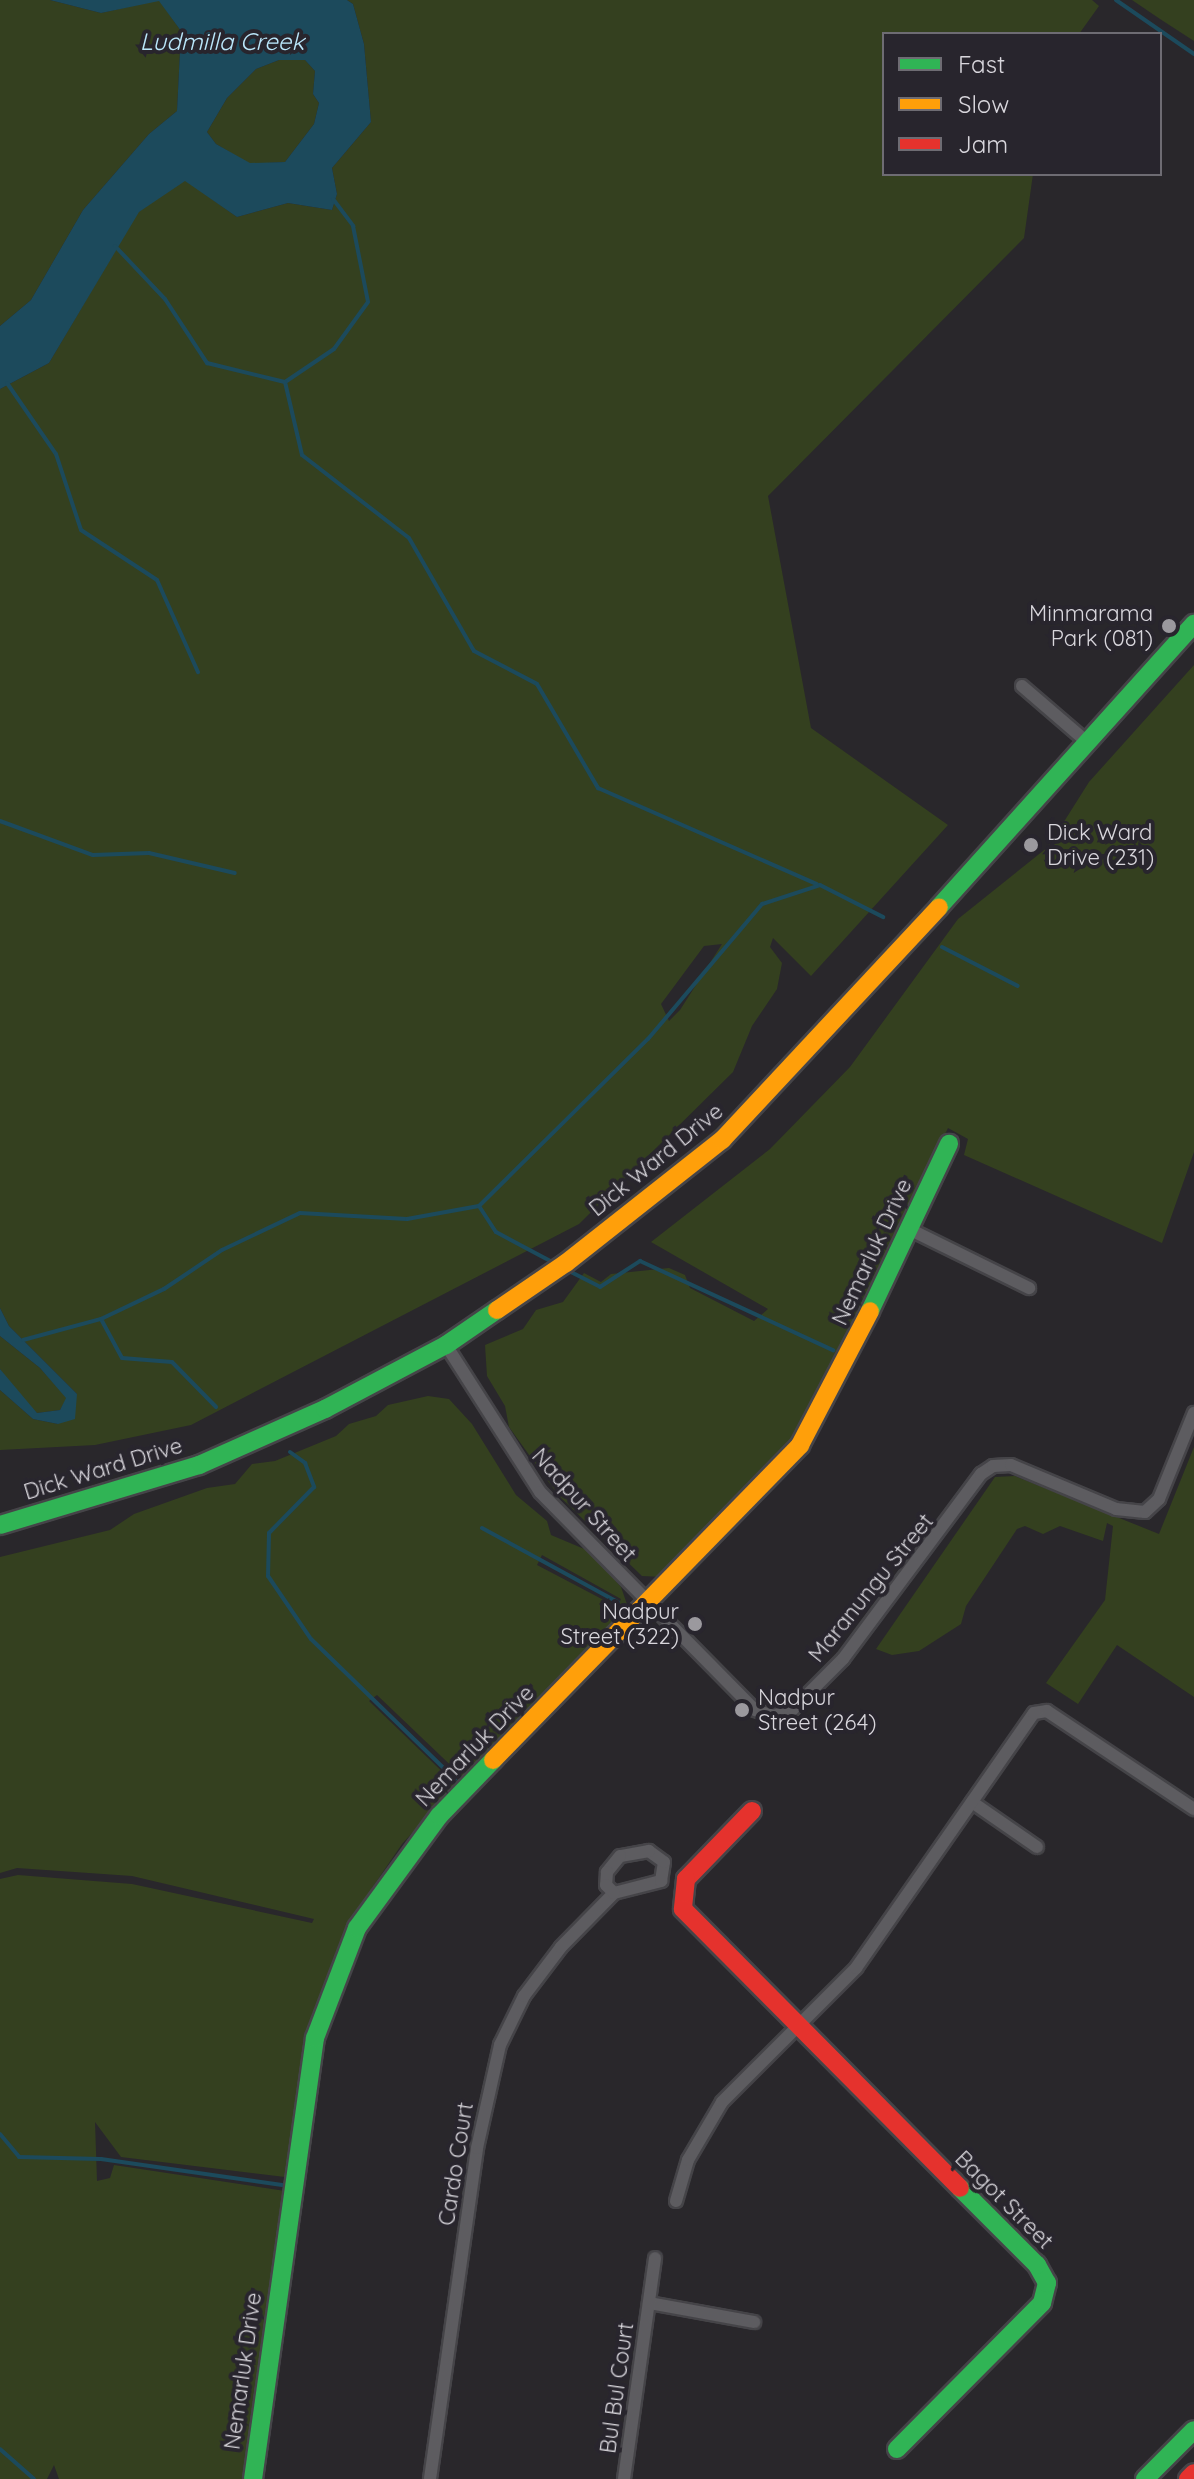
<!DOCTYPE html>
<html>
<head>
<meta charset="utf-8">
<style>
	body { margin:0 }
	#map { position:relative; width:1194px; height:2479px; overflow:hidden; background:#29272b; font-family:Quicksand,sans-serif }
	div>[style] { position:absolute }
	.green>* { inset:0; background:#34401f }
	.water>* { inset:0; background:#1c4a5c }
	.stream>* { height:4px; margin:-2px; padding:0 2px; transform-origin:2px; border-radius:2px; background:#1c4a5c }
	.roads { filter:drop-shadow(2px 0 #454448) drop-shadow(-2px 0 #454448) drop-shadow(0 2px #454448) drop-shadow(0 -2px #454448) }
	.street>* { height:12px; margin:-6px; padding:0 6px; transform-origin:6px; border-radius:6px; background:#5d5c60 }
	.fast>* { height:18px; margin:-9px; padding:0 9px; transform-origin:9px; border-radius:9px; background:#30b455 }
	.slow>* { height:18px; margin:-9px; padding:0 9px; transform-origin:9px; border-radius:9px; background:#ff9f0a }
	.jam>* { height:18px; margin:-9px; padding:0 9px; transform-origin:9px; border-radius:9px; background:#e5322d }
	.dots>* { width:22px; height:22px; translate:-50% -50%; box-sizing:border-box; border:4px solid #28252d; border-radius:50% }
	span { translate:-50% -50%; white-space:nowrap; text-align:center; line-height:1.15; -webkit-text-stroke:8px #28252d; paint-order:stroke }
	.poi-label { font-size:22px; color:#d8d6dc }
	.right { translate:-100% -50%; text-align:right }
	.left { translate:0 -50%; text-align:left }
	.street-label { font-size:22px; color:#d8d6dc }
	.water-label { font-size:24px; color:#bae7fb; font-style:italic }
	.legend { position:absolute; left:882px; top:32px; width:280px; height:144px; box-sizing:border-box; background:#28252d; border:2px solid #6e6c73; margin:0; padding:10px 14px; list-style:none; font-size:24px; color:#d8d6dc }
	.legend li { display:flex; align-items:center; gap:16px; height:40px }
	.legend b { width:40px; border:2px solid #6e6c73 }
</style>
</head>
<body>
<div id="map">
	<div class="green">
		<div style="clip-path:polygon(0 0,50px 0,101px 13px,159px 0,181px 31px,177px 111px,149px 134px,83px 210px,31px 300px,0 326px)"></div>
		<div style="clip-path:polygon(evenodd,347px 0,1092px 0,1099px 6px,1079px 34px,884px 34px,884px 174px,1033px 174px,1024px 238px,768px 496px,811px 728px,948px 825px,811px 976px,773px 938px,770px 947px,782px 963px,777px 989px,752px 1026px,733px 1072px,579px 1224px,191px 1425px,95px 1445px,0 1450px,0 1390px,33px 1419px,58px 1424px,77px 1394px,9px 1326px,0 1308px,0 389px,49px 363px,138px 212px,185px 180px,237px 217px,288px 203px,332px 210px,337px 194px,332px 168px,371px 122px,364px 44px,353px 4px,347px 0,722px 944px,680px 1010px,669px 1021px,661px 1004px,704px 946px,722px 944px)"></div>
		<div style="clip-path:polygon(1132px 0,1194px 0,1194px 41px,1160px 19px)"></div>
		<div style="clip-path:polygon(279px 60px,305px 60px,315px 71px,313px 94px,319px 103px,314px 124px,285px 162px,250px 164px,216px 144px,207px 132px,227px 98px,256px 69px)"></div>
		<div style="clip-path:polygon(1194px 665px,1194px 1152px,1162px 1243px,964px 1155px,968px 1139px,948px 1128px,796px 1434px,663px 1577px,642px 1576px,558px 1495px,509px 1427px,505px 1406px,487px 1376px,485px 1345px,523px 1329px,536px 1310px,563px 1302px,584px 1273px,601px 1282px,611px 1274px,669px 1268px,685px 1275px,690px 1288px,754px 1321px,768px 1309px,651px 1242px,770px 1149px,850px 1067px,958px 919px,1048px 847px,1089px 782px)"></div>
		<div style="clip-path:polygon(0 1336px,40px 1368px,67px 1398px,60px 1410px,37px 1413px,14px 1391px,0 1369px)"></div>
		<div style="clip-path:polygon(evenodd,428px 1396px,449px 1399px,472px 1424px,516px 1495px,547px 1521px,551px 1535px,589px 1551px,621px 1587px,629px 1610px,464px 1778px,377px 1695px,369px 1701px,456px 1785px,402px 1844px,372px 1888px,334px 1961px,305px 2049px,285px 2177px,121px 2157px,95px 2122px,97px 2181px,110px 2178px,114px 2165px,285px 2191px,243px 2479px,59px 2479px,54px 2465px,47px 2479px,0 2479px,0 1879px,18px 1875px,132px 1884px,312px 1923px,314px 1919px,132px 1876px,17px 1868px,0 1873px,0 1557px,110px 1530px,134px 1514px,207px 1488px,235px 1484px,252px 1464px,275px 1461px,336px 1436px,349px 1424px,376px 1416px,388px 1405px,428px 1396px,542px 1555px,621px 1599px,617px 1607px,537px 1565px,542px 1555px)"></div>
		<div style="clip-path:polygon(1194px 1447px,1194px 1697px,1117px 1645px,1078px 1704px,1046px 1683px,1105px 1600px,1113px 1526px,1107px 1523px,1103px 1541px,1060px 1526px,1043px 1534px,1025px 1526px,1017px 1529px,966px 1606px,961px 1624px,919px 1651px,892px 1655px,876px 1649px,995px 1477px,1015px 1476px,1159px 1534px)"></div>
	</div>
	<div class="water">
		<div style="clip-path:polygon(evenodd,50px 0,347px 0,353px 4px,364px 44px,371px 122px,332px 168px,337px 194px,332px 210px,288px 203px,237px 217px,185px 181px,139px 212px,49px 363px,0 389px,0 326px,31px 300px,83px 210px,149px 134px,177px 111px,181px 31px,159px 1px,101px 13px,50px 0,279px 60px,305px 60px,315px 71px,313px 94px,319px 103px,314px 124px,285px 162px,250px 163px,216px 144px,207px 132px,227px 98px,256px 69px,279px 60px)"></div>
		<div style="clip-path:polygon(0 1308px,9px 1326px,77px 1394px,75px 1419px,58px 1424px,33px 1419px,0 1390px,0 1369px,37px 1413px,60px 1410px,66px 1398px,40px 1368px,0 1336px)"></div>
	</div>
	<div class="stream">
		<div style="left:1116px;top:0;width:95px;rotate:34.7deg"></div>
		<div style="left:333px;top:199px;width:34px;rotate:53deg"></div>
		<div style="left:353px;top:226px;width:77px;rotate:78.8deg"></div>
		<div style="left:368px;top:302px;width:58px;rotate:125.9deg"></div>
		<div style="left:334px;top:349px;width:59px;rotate:146deg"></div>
		<div style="left:285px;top:382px;width:75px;rotate:76.9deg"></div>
		<div style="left:302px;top:455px;width:135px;rotate:37.8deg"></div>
		<div style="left:409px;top:538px;width:130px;rotate:60.1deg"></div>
		<div style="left:474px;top:651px;width:71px;rotate:27.6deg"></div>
		<div style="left:537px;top:684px;width:121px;rotate:59.6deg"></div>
		<div style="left:598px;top:788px;width:239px;rotate:23.7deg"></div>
		<div style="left:115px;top:246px;width:73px;rotate:46.7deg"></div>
		<div style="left:165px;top:299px;width:77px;rotate:56.7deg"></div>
		<div style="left:207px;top:363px;width:80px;rotate:13.7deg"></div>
		<div style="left:7px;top:383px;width:86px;rotate:55.4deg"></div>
		<div style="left:56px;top:454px;width:80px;rotate:71.8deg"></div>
		<div style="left:81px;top:530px;width:91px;rotate:33.3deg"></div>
		<div style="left:157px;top:580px;width:101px;rotate:66deg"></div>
		<div style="left:0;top:821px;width:99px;rotate:20.1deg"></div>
		<div style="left:93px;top:855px;width:56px;rotate:-2deg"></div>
		<div style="left:149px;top:853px;width:88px;rotate:13.1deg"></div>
		<div style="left:942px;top:947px;width:85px;rotate:27.2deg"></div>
		<div style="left:479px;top:1206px;width:31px;rotate:57deg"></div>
		<div style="left:496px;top:1232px;width:68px;rotate:28.1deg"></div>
		<div style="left:567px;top:1270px;width:37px;rotate:27deg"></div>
		<div style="left:600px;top:1287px;width:48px;rotate:-33deg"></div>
		<div style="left:640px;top:1261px;width:213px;rotate:24.8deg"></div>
		<div style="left:101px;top:1319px;width:44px;rotate:61.7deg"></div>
		<div style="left:122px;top:1358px;width:50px;rotate:4.6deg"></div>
		<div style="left:172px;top:1362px;width:63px;rotate:45.6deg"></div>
		<div style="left:23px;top:1340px;width:81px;rotate:-15.1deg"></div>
		<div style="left:101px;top:1319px;width:70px;rotate:-25.5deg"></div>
		<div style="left:164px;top:1289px;width:70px;rotate:-33.9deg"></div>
		<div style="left:222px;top:1250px;width:86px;rotate:-25.4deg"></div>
		<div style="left:300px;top:1213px;width:107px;rotate:3.2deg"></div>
		<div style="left:407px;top:1219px;width:73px;rotate:-10.2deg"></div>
		<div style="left:479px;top:1206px;width:238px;rotate:-44.7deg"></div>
		<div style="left:648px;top:1039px;width:177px;rotate:-49.8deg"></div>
		<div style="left:762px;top:904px;width:61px;rotate:-18.1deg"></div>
		<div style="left:820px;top:885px;width:71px;rotate:26.9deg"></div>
		<div style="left:290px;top:1452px;width:19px;rotate:36deg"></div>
		<div style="left:305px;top:1463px;width:26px;rotate:69deg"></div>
		<div style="left:314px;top:1487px;width:64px;rotate:134.4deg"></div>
		<div style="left:269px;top:1533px;width:43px;rotate:91.3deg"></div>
		<div style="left:268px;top:1576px;width:76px;rotate:55.7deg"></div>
		<div style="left:311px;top:1639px;width:201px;rotate:44.2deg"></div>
		<div style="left:482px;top:1528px;width:155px;rotate:28.6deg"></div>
		<div style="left:0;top:2134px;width:30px;rotate:50deg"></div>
		<div style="left:19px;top:2157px;width:82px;rotate:1.4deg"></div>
		<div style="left:101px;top:2159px;width:183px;rotate:8.2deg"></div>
		<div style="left:0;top:2449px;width:45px;rotate:41.4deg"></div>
	</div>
	<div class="roads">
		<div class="street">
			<div style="left:1022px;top:686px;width:86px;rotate:40.7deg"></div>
			<div style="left:909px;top:1229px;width:134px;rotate:26.2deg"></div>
			<div style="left:446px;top:1345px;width:174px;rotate:57.4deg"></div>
			<div style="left:540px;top:1492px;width:306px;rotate:45.4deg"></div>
			<div style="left:755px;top:1710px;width:20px;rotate:18deg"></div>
			<div style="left:774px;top:1716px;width:20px;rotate:-20deg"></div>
			<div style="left:793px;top:1709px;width:71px;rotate:-45deg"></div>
			<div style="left:843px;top:1659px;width:231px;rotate:-53.3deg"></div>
			<div style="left:981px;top:1474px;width:14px;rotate:-34deg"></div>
			<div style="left:993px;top:1466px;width:18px;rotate:-3deg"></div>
			<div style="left:1011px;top:1465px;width:114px;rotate:22.7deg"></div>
			<div style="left:1116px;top:1509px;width:29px;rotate:6deg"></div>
			<div style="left:1145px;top:1512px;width:19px;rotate:-43deg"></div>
			<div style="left:1159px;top:1499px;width:93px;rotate:-67.9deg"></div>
			<div style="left:972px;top:1802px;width:79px;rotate:34.7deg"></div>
			<div style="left:676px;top:2201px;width:43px;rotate:-73.7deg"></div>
			<div style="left:688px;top:2160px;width:67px;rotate:-59.6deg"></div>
			<div style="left:722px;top:2102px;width:190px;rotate:-45deg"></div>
			<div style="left:856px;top:1968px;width:311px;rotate:-55.1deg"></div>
			<div style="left:1034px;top:1713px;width:13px;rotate:-9deg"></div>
			<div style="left:1047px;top:1711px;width:177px;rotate:33.7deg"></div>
			<div style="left:649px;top:2303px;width:107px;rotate:10.3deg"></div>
			<div style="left:430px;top:2479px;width:334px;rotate:-81.9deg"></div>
			<div style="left:477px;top:2148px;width:106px;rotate:-77.4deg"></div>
			<div style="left:500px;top:2045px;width:55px;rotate:-63.9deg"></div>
			<div style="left:524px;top:1996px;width:61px;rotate:-52.9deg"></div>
			<div style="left:561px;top:1947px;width:76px;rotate:-45.5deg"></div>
			<div style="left:614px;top:1893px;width:49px;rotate:-14.3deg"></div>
			<div style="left:661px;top:1881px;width:19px;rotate:-81deg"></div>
			<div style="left:664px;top:1862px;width:19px;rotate:-144deg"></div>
			<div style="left:649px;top:1851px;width:29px;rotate:170deg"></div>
			<div style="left:620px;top:1856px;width:21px;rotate:129deg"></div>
			<div style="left:607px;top:1872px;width:13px;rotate:94deg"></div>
			<div style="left:606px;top:1885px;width:11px;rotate:45deg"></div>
			<div style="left:624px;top:2479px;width:223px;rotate:-82deg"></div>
		</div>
		<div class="fast">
			<div style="left:939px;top:907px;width:381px;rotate:-48deg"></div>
			<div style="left:870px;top:1311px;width:185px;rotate:-64.7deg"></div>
			<div style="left:0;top:1525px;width:208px;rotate:-16.8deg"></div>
			<div style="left:199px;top:1465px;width:138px;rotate:-24deg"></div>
			<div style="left:325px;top:1409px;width:137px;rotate:-27.9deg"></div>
			<div style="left:446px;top:1345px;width:62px;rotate:-34.5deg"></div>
			<div style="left:897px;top:2449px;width:206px;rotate:-45.2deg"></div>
			<div style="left:1042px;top:2303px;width:21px;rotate:-76deg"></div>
			<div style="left:1047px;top:2283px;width:21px;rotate:-119deg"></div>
			<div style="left:1037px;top:2265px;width:109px;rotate:-135deg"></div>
			<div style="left:253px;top:2479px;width:445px;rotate:-82deg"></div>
			<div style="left:315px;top:2038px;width:118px;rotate:-69.1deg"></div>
			<div style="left:357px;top:1928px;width:139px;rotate:-53.8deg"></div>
			<div style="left:439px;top:1816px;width:78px;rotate:-46deg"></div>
			<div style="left:1145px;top:2479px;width:69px;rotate:-45deg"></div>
		</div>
		<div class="slow">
			<div style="left:497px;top:1310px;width:83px;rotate:-34.3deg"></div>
			<div style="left:566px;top:1263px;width:199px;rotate:-38.3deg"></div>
			<div style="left:722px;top:1140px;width:318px;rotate:-47deg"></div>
			<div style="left:493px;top:1760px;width:440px;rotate:-45.7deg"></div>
			<div style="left:800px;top:1445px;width:151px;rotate:-62.4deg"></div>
		</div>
		<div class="jam">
			<div style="left:752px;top:1811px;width:95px;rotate:134.1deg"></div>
			<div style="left:686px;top:1879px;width:30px;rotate:96deg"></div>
			<div style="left:683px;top:1909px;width:393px;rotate:45.2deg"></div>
			<div style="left:1188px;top:2479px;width:8px;rotate:-45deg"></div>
		</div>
	</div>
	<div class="dots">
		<div style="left:1169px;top:626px;background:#9b999e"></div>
		<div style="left:1031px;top:845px;background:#9b999e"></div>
		<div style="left:695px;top:1624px;background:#9b999e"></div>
		<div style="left:742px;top:1710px;background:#9b999e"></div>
	</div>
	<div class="poi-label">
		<span class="right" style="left:1153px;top:626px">Minmarama<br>Park (081)</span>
		<span class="left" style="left:1047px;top:845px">Dick Ward<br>Drive (231)</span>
		<span class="right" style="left:679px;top:1624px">Nadpur<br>Street (322)</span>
		<span class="left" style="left:758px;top:1710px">Nadpur<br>Street (264)</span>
	</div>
	<div class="street-label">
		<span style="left:656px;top:1160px;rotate:-39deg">Dick Ward Drive</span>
		<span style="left:872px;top:1252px;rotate:-65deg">Nemarluk Drive</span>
		<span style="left:103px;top:1469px;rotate:-17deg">Dick Ward Drive</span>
		<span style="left:584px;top:1505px;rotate:48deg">Nadpur Street</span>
		<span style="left:871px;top:1588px;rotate:-51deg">Maranungu Street</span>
		<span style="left:475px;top:1746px;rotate:-46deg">Nemarluk Drive</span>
		<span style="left:456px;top:2164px;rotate:-81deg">Cardo Court</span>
		<span style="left:1004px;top:2200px;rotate:45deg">Bagot Street</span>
		<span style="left:243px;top:2371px;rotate:-82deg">Nemarluk Drive</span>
		<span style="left:617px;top:2388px;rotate:-82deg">Bul Bul Court</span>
	</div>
	<div class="water-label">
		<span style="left:222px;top:42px">Ludmilla Creek</span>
	</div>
	<ul class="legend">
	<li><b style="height:10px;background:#30b455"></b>Fast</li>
	<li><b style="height:10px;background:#ff9f0a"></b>Slow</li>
	<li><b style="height:10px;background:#e5322d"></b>Jam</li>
	</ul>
</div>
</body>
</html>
